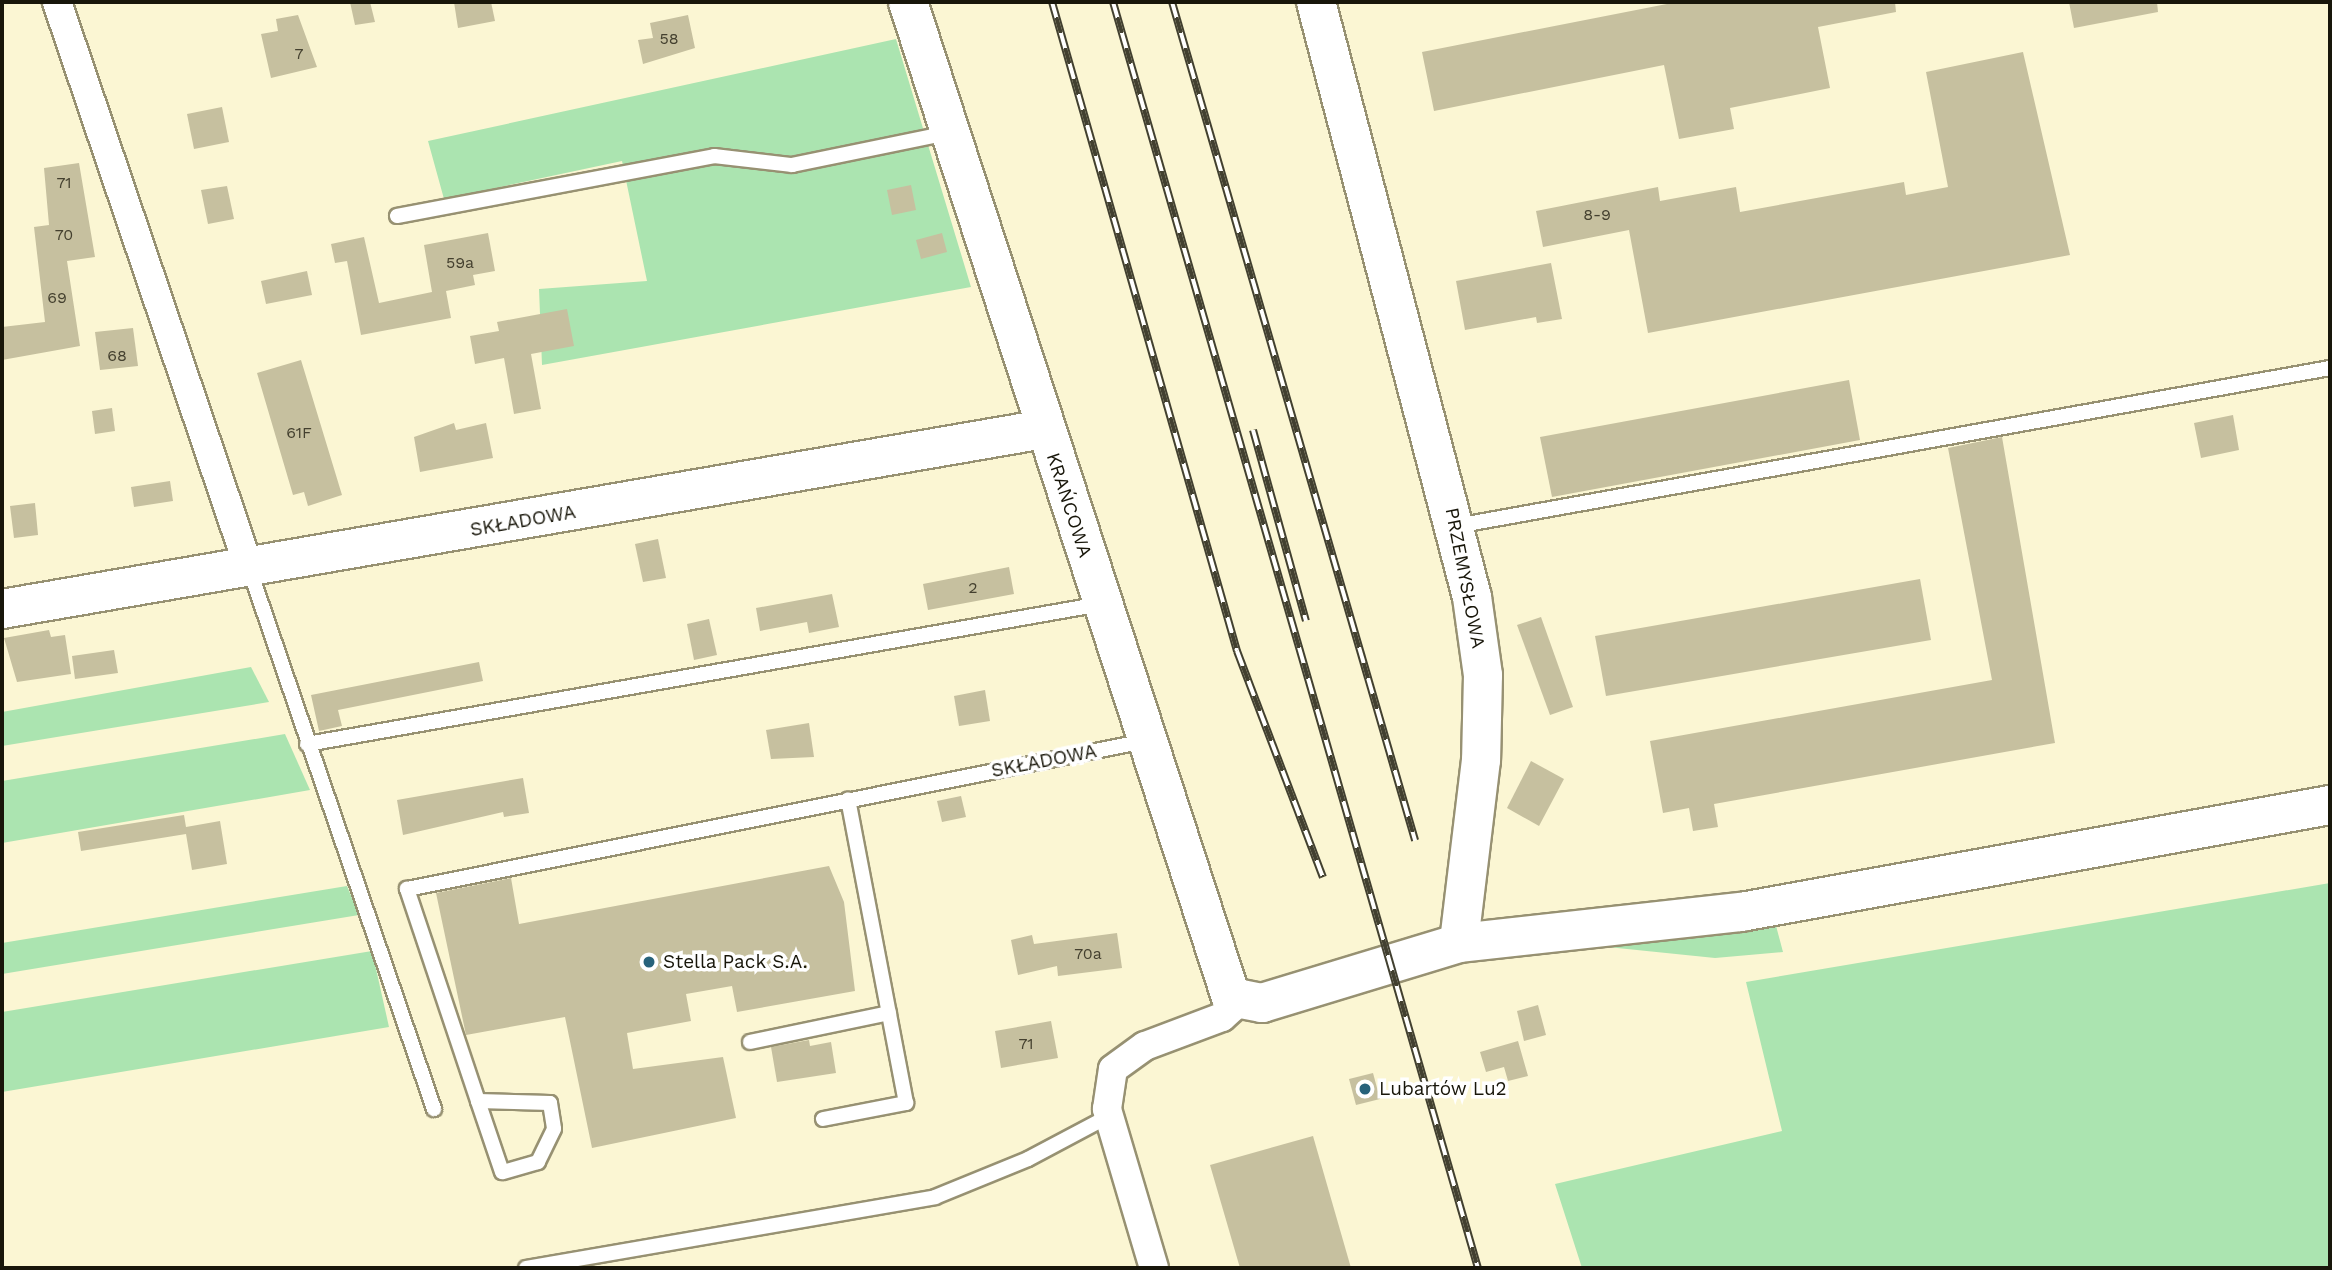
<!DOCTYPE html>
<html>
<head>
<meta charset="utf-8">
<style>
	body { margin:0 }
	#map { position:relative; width:2332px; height:1270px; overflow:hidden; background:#fbf6d3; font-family:"Work Sans",sans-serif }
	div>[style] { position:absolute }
	.green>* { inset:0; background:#abe4b0 }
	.building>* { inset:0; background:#c6c09f }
	.roads { filter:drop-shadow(2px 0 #979172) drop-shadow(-2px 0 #979172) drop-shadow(0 2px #979172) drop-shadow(0 -2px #979172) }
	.lane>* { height:14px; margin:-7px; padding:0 7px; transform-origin:7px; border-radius:7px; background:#fff }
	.street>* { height:28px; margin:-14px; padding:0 14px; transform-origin:14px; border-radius:14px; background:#fff }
	.secondary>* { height:38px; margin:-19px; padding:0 19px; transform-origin:19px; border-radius:19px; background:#fff }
	.rail>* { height:8px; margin-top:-4px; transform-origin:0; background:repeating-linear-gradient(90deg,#fff 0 16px,#424030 0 32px); box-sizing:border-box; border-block:2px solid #424030 }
	.dots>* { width:19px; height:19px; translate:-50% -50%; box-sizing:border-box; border:4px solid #fff; border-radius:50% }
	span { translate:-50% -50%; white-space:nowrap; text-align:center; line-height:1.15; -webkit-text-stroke:7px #fff; paint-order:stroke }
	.number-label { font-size:16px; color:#44402f }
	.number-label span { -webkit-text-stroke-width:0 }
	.street-label { font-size:19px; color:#18160a }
	.poi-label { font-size:19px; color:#18160a }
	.left { translate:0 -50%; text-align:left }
	.frame { position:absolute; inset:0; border:4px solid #18160a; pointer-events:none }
</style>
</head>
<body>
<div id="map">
	<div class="green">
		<div style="clip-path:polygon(896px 39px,971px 287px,542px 365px,539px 289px,647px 281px,622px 161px,444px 199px,428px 141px)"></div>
		<div style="clip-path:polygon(251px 667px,269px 702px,2px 746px,2px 712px)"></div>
		<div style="clip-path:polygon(285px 734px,310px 790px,2px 843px,2px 781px)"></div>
		<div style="clip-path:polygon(2330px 883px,2330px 1268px,1582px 1268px,1555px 1184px,1782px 1131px,1746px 982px)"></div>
		<div style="clip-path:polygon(347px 886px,359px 915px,2px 974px,2px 943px)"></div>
		<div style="clip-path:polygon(1775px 922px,1783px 952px,1715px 958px,1588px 945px)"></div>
		<div style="clip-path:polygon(372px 951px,389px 1027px,2px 1092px,2px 1012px)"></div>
	</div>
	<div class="building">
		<div style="clip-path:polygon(350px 2px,370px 2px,375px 22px,355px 25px)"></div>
		<div style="clip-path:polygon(454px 2px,491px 2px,495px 21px,458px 28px)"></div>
		<div style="clip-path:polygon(1677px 2px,1895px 2px,1896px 12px,1818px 27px,1830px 88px,1730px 108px,1734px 129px,1679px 139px,1664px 65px,1434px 111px,1422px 52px)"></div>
		<div style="clip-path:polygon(2069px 2px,2157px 2px,2158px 12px,2074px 28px)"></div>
		<div style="clip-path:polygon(298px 15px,317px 67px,271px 78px,261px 34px,278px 31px,276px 19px)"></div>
		<div style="clip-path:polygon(688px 15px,695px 48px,643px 64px,638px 40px,653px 38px,650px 23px)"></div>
		<div style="clip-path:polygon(2023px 52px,2070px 255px,1648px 333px,1629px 230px,1543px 247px,1536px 211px,1658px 187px,1660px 201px,1736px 187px,1740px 212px,1904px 182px,1906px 195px,1948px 187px,1926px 72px)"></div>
		<div style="clip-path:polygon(222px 107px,229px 142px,194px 149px,187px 114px)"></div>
		<div style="clip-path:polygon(79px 163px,95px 257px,67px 261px,80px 346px,2px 360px,2px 327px,45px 322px,34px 227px,49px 225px,44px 168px)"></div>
		<div style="clip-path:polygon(911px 185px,916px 210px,892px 215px,887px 190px)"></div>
		<div style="clip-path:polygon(227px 186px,234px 219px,208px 224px,201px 190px)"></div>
		<div style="clip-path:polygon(488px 233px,495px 271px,473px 275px,475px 285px,446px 291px,451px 318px,361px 335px,347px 261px,335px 263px,331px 244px,364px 237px,379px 303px,432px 292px,424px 245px)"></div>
		<div style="clip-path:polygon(942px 233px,947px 252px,921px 259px,916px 240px)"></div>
		<div style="clip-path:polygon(1551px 263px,1562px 319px,1537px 323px,1536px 317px,1465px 330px,1456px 281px)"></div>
		<div style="clip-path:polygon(307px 271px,312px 295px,266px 304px,261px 281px)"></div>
		<div style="clip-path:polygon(567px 309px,574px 346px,531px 354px,541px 409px,514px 414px,504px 358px,475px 364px,470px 336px,499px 331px,497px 322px)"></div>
		<div style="clip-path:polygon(133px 328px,138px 366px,100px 370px,95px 332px)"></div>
		<div style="clip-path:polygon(301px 360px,342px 495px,308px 506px,304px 492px,293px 495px,257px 373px)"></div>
		<div style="clip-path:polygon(1849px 380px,1860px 440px,1552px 497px,1540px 437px)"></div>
		<div style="clip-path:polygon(112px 408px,115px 431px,95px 434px,92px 411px)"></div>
		<div style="clip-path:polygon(2233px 415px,2239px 450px,2201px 458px,2194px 423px)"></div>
		<div style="clip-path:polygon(454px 423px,456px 430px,486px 423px,493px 458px,420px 472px,414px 437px)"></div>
		<div style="clip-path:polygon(2002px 437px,2055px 743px,1714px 804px,1718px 827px,1693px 831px,1689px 808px,1663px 813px,1650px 741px,1992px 680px,1948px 448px)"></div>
		<div style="clip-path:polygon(170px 481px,173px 501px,134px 507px,131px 487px)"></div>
		<div style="clip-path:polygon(35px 503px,38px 535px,14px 538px,10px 506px)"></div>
		<div style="clip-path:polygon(658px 539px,666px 578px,643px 582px,635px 544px)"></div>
		<div style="clip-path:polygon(1009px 567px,1014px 594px,928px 610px,923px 584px)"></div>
		<div style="clip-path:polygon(1920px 579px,1931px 640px,1606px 696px,1595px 636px)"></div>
		<div style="clip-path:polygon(832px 594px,839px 627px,809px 633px,807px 622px,760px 631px,756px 608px)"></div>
		<div style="clip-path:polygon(1541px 617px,1573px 707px,1550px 715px,1517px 625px)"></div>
		<div style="clip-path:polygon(709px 619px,717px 655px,694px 660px,687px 624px)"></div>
		<div style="clip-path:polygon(49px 630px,51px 637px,65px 635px,71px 674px,17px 682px,4px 638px)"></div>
		<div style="clip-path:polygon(114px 650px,118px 673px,75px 679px,72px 656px)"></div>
		<div style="clip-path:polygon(479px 662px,483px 681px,338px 710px,342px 726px,319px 731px,311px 695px)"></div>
		<div style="clip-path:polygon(985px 690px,990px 721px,959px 726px,954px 696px)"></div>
		<div style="clip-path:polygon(809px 723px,814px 757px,771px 759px,766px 730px)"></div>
		<div style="clip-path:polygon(1531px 761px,1564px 779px,1539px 826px,1507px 808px)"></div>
		<div style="clip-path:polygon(523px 778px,529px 813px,504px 817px,503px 812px,403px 835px,397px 800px)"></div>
		<div style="clip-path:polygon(961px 796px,966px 817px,942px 822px,937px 801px)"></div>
		<div style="clip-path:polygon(184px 815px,186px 827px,220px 821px,227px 864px,192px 870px,186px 834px,81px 851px,78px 832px)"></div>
		<div style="clip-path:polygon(829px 866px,844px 902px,855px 991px,737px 1012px,732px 986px,686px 994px,691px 1021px,627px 1033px,633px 1069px,723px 1057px,736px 1118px,592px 1148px,565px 1017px,466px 1035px,436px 893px,511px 878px,519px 924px)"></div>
		<div style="clip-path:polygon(1117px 933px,1122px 968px,1058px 976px,1057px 966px,1018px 975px,1011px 940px,1032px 935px,1034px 944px)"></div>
		<div style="clip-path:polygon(1538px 1005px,1546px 1035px,1524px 1041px,1517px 1011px)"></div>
		<div style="clip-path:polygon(1051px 1021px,1058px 1058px,1001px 1068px,995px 1031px)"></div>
		<div style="clip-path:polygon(809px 1040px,810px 1046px,831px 1042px,836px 1073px,777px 1082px,771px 1047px)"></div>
		<div style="clip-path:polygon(1518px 1041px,1528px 1076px,1508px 1081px,1504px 1067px,1486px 1072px,1480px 1052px)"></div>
		<div style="clip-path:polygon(1373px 1073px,1380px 1099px,1356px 1105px,1349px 1079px)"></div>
		<div style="clip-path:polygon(1313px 1136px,1351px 1268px,1240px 1268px,1210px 1165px)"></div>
	</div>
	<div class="roads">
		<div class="lane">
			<div style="left:397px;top:216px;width:323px;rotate:-10.7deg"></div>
			<div style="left:714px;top:156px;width:79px;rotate:6.6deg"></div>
			<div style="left:792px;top:165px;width:159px;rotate:-11.6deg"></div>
			<div style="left:1456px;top:526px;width:888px;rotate:-10.25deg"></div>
			<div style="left:249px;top:568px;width:572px;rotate:71.12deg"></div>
			<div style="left:307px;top:744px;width:806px;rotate:-10deg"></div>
			<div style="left:750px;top:1042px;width:142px;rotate:-11.8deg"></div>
			<div style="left:478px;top:1101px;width:72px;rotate:1.6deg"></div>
			<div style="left:550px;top:1103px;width:26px;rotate:81deg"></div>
			<div style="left:554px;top:1129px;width:37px;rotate:116deg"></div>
			<div style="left:538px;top:1162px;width:37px;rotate:164deg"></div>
			<div style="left:502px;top:1172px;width:75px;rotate:-108.7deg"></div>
			<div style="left:478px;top:1101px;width:224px;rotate:-108.5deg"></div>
			<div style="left:407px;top:889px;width:753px;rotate:-11.34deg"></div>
			<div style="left:823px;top:1119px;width:85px;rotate:-10.9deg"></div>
			<div style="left:906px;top:1103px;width:309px;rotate:-100.8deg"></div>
			<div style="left:526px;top:1268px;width:415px;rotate:-9.8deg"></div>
			<div style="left:935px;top:1197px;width:100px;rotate:-22.2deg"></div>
			<div style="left:1028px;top:1159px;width:92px;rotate:-28deg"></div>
		</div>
		<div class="street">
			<div style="left:57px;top:2px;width:598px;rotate:71.26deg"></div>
			<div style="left:1154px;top:1268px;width:166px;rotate:-106.5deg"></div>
			<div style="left:1107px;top:1109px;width:40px;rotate:-81.5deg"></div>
			<div style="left:1113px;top:1069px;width:39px;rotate:-36deg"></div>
			<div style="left:1145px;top:1046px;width:82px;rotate:-20.6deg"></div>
			<div style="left:1222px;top:1017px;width:24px;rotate:-42deg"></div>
		</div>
		<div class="secondary">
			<div style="left:908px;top:2px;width:1046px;rotate:72.02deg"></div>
			<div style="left:1231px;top:997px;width:32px;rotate:11deg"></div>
			<div style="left:1262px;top:1003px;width:206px;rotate:-16.9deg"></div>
			<div style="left:1459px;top:943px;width:284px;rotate:-6.3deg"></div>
			<div style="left:1741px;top:912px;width:599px;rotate:-10.3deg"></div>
			<div style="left:1316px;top:2px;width:615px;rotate:75.31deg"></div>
			<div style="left:1472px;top:597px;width:79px;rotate:82deg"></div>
			<div style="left:1483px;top:675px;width:85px;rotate:91.3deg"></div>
			<div style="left:1481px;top:760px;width:184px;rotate:96.9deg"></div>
			<div style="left:2px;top:609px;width:1057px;rotate:-9.8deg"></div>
		</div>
	</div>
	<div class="rail">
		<div style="left:1052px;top:2px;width:675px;rotate:74.09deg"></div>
		<div style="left:1237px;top:651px;width:242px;rotate:69.2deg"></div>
		<div style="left:1113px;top:2px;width:1318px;rotate:73.92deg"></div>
		<div style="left:1172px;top:2px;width:873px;rotate:73.83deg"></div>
		<div style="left:1253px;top:430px;width:198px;rotate:74.5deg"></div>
	</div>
	<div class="dots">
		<div style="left:649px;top:962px;background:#27627a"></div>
		<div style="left:1365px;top:1089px;background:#27627a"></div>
	</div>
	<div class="number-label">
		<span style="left:669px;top:39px">58</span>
		<span style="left:299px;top:54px">7</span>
		<span style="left:64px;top:183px">71</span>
		<span style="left:1597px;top:215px">8-9</span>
		<span style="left:64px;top:235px">70</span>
		<span style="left:460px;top:263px">59a</span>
		<span style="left:57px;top:298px">69</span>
		<span style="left:117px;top:356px">68</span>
		<span style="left:299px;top:433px">61F</span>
		<span style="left:973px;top:588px">2</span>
		<span style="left:1088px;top:954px">70a</span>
		<span style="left:1026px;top:1044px">71</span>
	</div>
	<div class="street-label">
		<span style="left:1069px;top:505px;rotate:72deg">KRAŃCOWA</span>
		<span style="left:523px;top:521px;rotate:-10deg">SKŁADOWA</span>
		<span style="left:1465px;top:578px;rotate:79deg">PRZEMYSŁOWA</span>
		<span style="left:1044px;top:761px;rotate:-11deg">SKŁADOWA</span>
	</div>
	<div class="poi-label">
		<span class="left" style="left:663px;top:962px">Stella Pack S.A.</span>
		<span class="left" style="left:1379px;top:1089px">Lubartów Lu2</span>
	</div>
	<div class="frame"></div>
</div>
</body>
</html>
